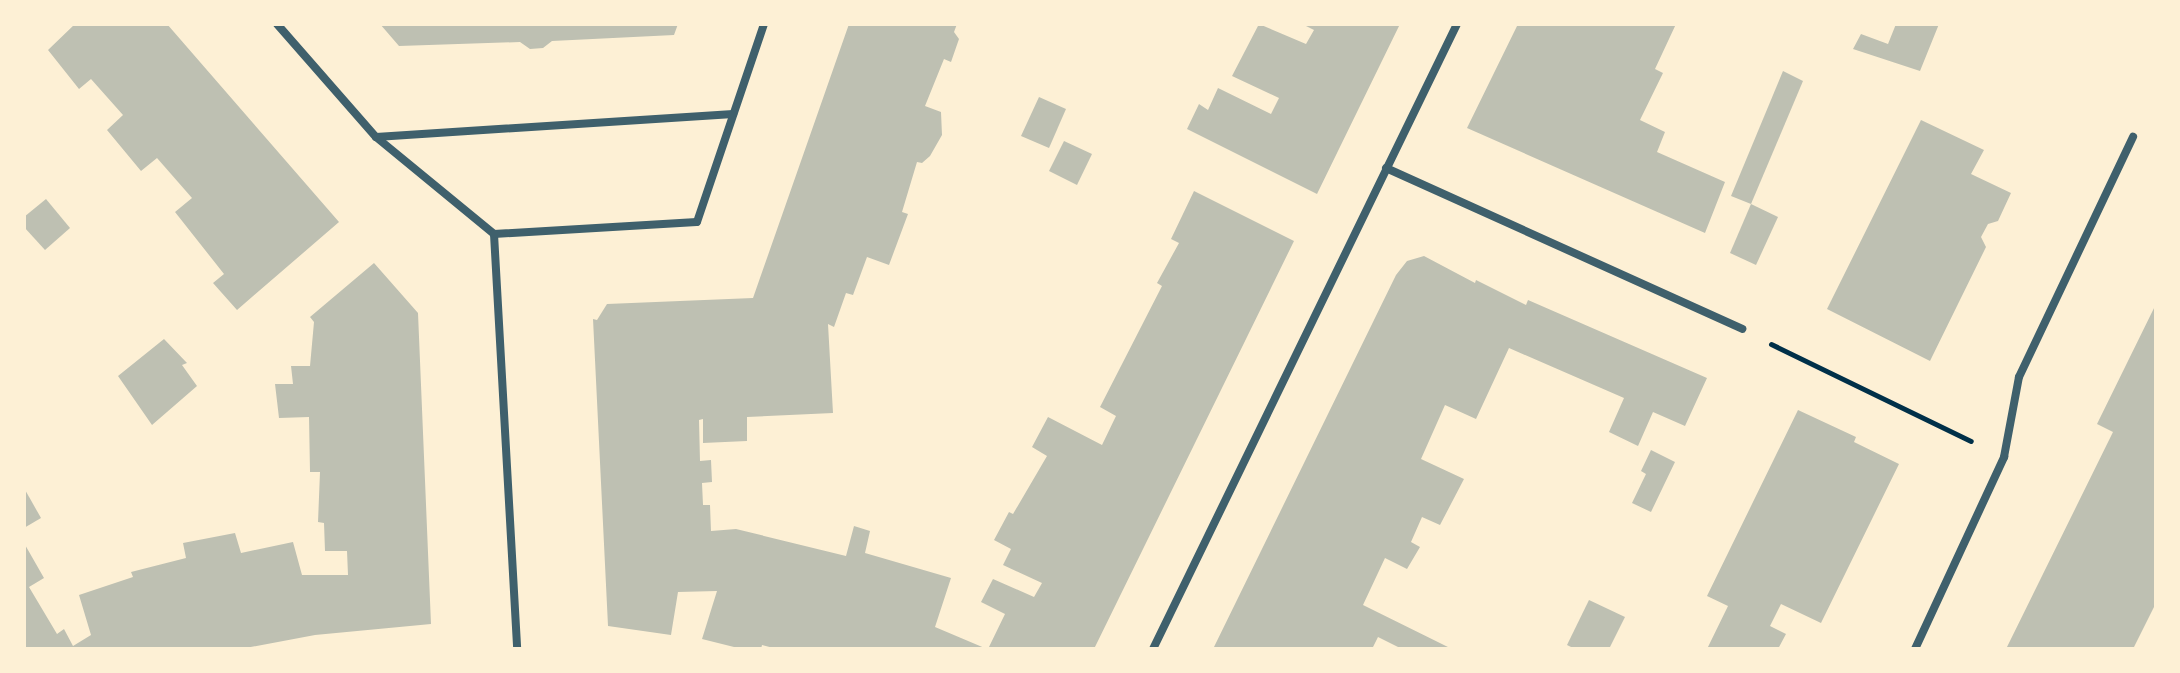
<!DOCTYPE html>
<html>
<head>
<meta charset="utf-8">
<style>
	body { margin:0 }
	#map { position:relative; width:2180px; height:673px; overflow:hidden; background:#fdf0d5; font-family:"PT Sans",sans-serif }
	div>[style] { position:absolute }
	.building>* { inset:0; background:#bec0b2 }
	.path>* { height:5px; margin:-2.5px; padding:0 2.5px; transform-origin:2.5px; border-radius:2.5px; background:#003049 }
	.minor>* { height:8px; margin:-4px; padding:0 4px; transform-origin:4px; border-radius:4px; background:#3f606c }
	span { translate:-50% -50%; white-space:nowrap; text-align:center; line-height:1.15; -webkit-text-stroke:8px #fdf0d5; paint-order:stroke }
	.frame { position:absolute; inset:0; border:26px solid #fdf0d5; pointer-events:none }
</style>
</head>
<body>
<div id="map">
	<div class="building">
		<div style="clip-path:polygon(75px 24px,167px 24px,339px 222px,237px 310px,213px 283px,224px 274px,175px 212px,192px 198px,157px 158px,141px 171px,107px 130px,123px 115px,91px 79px,79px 89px,48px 50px)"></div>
		<div style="clip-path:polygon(380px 24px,678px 24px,674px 35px,552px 41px,543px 48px,530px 49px,520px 42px,399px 46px)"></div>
		<div style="clip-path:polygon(849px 24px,957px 24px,954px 32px,959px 39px,951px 62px,944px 59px,925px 106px,941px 112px,942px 135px,930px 156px,922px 163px,917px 162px,902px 212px,908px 214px,889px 265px,867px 257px,853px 295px,846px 293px,834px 327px,828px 324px,833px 413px,747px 417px,747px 441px,703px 443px,703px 419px,699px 420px,700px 461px,711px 460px,712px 482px,702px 483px,703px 505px,710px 505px,711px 531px,736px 529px,846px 556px,854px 526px,870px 531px,865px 553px,951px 578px,935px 627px,987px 649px,777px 649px,762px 645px,761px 649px,742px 649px,702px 639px,717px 591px,678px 592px,671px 635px,608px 626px,593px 319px,597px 320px,607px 304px,753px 298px)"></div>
		<div style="clip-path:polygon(1259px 24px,1306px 44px,1314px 30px,1302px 24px,1400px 24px,1317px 194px,1187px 129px,1199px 104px,1208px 110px,1218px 88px,1271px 114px,1279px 98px,1232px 76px)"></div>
		<div style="clip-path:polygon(1518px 24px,1676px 24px,1655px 69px,1663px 73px,1640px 120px,1665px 132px,1657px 152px,1725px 182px,1705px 233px,1467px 128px)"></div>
		<div style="clip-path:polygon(1896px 24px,1939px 24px,1920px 71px,1853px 49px,1861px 34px,1888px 44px)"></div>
		<div style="clip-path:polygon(1783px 71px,1803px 81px,1751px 204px,1731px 196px)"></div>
		<div style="clip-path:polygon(1039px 97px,1066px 109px,1049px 148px,1021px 136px)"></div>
		<div style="clip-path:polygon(1921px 120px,1984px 150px,1971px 174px,2011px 193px,1998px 221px,1988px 224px,1981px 237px,1986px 247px,1930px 361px,1827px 309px)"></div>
		<div style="clip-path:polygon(1064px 141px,1092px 154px,1077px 185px,1049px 171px)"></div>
		<div style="clip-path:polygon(1194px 191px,1294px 241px,1094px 649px,988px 649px,1005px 614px,981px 602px,993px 579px,1034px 597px,1042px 583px,1003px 565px,1011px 549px,994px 540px,1009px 512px,1013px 514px,1047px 456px,1032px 447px,1048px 417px,1102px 445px,1116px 416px,1100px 407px,1162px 286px,1157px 283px,1179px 243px,1171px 239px)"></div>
		<div style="clip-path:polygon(46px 199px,70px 228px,45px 250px,24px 227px,24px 217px)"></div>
		<div style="clip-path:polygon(1751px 204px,1778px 217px,1756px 265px,1730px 253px)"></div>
		<div style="clip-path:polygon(1424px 256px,1475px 283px,1476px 280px,1526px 305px,1528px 300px,1707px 378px,1685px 426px,1653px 412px,1638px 446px,1609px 432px,1624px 398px,1509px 348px,1476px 419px,1445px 405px,1421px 459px,1464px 479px,1440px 525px,1422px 517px,1411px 542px,1420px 547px,1407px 569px,1385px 558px,1363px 605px,1452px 649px,1402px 649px,1378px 637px,1372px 649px,1213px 649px,1396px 275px,1407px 261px)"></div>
		<div style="clip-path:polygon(374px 263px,418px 313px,431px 624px,315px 635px,240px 649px,24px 649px,24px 543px,44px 578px,29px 587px,57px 634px,64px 629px,73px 646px,91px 635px,79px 595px,133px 577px,131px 572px,186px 558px,183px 543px,235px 533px,241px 553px,293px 542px,302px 575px,348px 575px,347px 551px,325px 551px,324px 523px,318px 522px,320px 472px,310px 472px,309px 417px,279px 418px,275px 384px,293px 384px,291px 366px,310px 366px,314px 322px,310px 317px)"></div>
		<div style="clip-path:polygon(2156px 304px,2156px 603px,2133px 649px,2006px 649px,2113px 432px,2097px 424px)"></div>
		<div style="clip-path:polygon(164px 339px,187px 363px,182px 365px,197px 386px,152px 425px,118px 376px)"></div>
		<div style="clip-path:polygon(1798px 410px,1856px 437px,1854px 442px,1899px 464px,1821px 623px,1781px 604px,1770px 626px,1786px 634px,1778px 649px,1707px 649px,1728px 606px,1707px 596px)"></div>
		<div style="clip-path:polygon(1651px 450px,1675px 462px,1651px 512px,1632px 503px,1646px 474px,1641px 471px)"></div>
		<div style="clip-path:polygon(24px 488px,41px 518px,24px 528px)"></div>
		<div style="clip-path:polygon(1589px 600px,1625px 617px,1609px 649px,1575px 649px,1567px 645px)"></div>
	</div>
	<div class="path">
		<div style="left:1771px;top:344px;width:222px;rotate:25.9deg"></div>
	</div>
	<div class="minor">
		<div style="left:277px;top:24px;width:150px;rotate:48.8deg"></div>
		<div style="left:376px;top:137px;width:153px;rotate:39.4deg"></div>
		<div style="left:376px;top:137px;width:358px;rotate:-3.7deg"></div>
		<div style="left:1386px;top:168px;width:391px;rotate:24.3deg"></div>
		<div style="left:494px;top:234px;width:416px;rotate:86.8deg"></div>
		<div style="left:494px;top:234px;width:203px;rotate:-3.4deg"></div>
		<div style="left:697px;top:222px;width:209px;rotate:-71.3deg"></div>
		<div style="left:1153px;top:649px;width:695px;rotate:-64.06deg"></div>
		<div style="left:1915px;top:649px;width:212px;rotate:-65.1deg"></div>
		<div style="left:2004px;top:457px;width:81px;rotate:-79.4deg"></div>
		<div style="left:2019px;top:377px;width:266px;rotate:-64.6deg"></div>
	</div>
	<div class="frame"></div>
</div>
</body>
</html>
